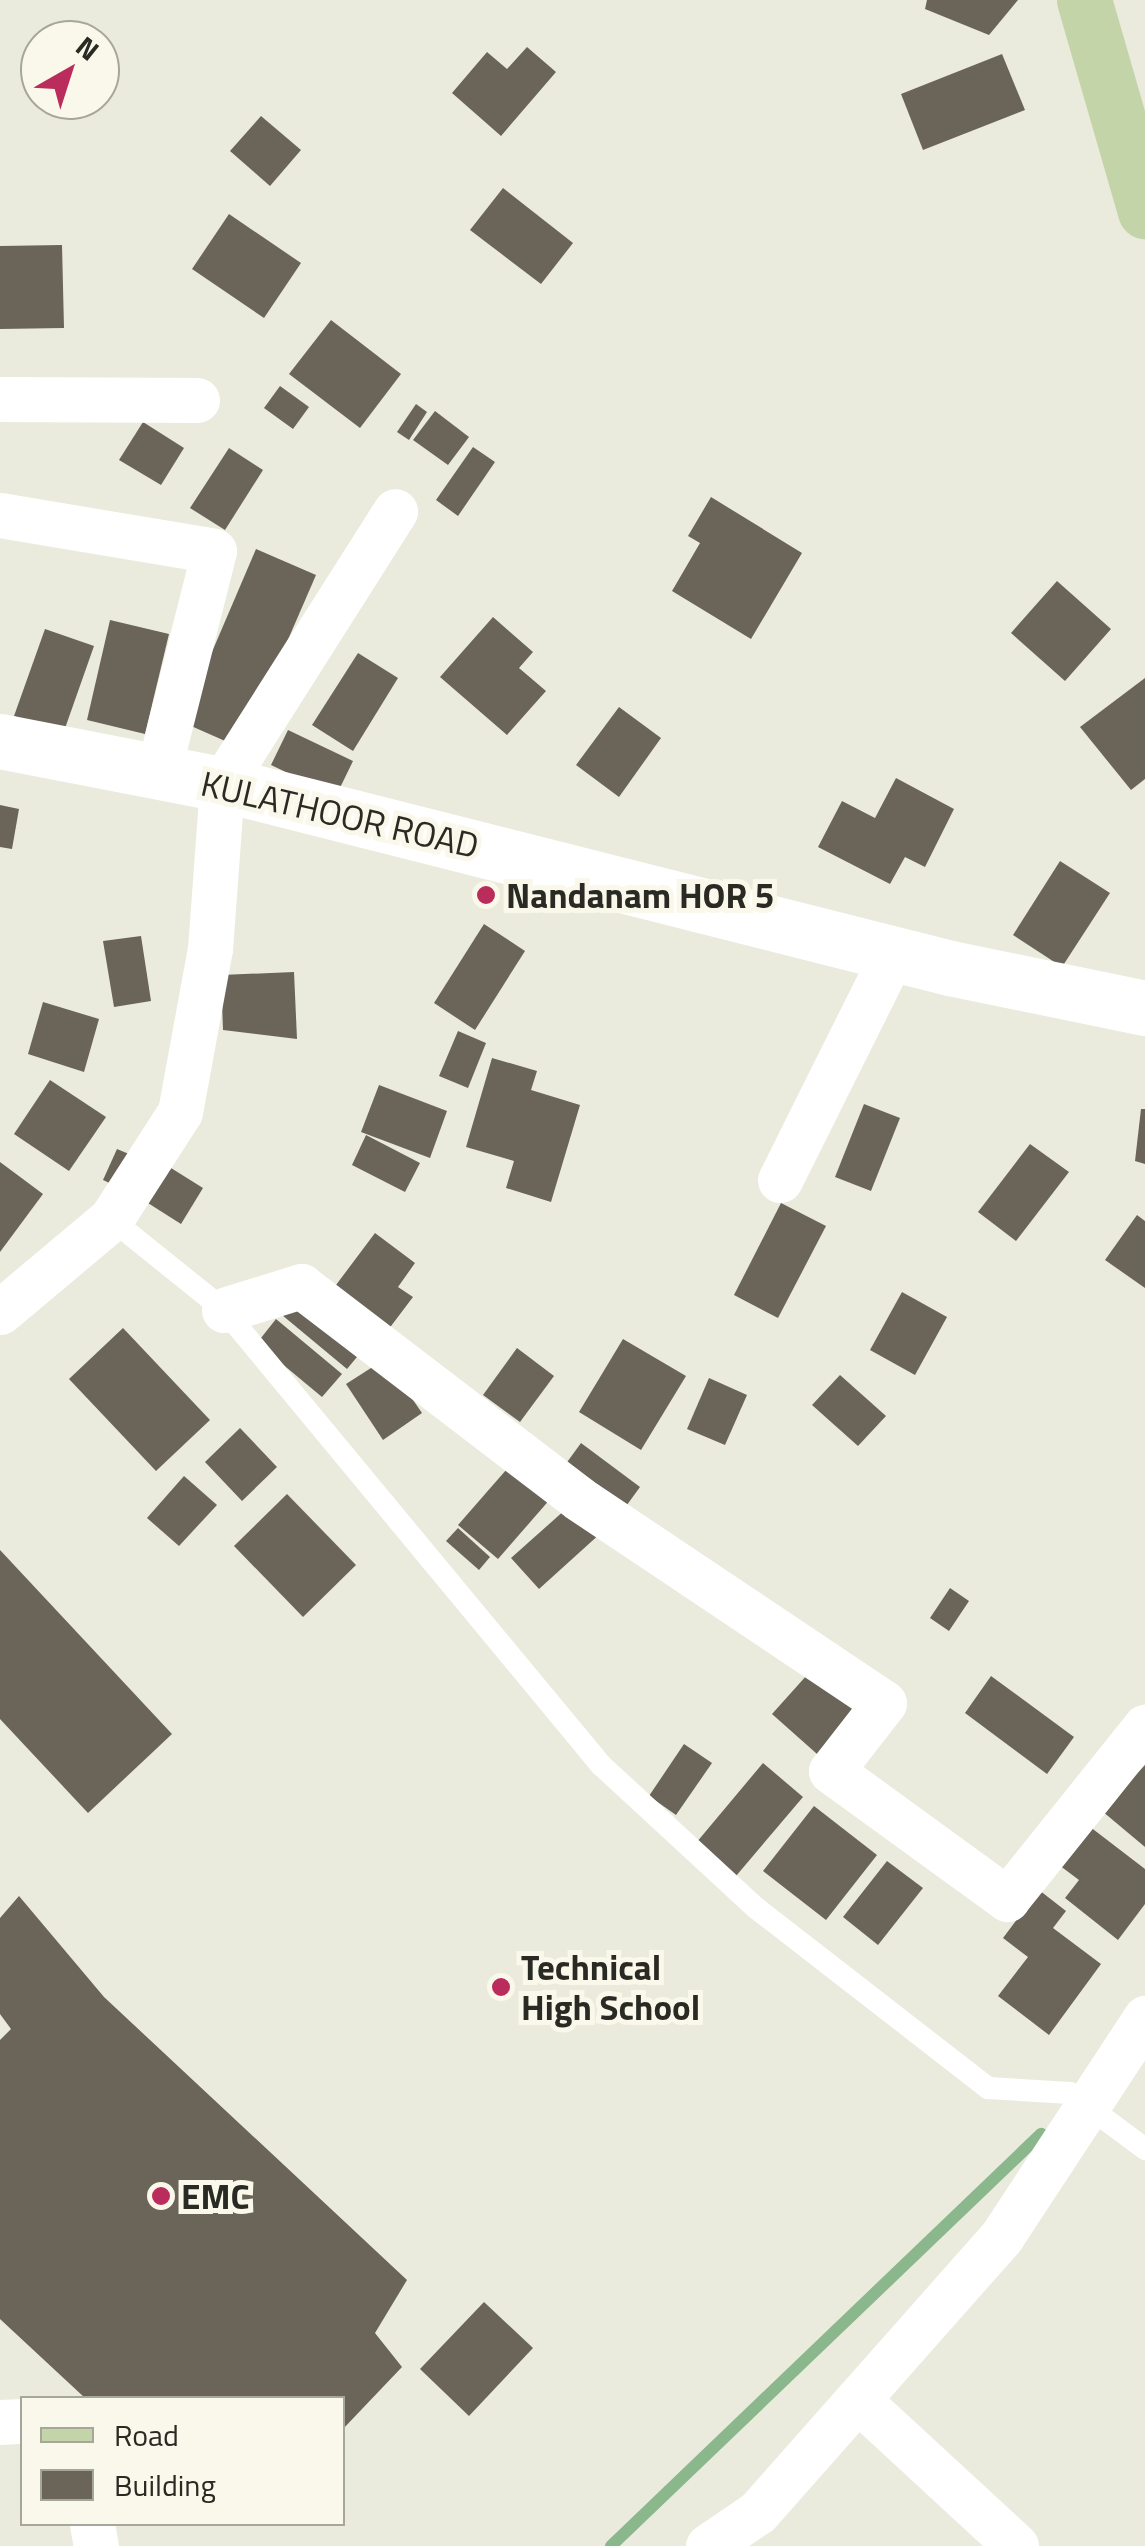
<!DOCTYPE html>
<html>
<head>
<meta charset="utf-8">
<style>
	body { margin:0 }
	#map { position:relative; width:1145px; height:2546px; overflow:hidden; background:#ebebdd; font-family:"Titillium Web",sans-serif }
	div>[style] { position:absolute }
	.stream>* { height:12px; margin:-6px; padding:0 6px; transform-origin:6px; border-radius:6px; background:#8ab78b }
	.building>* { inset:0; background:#6a6459 }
	.service>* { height:22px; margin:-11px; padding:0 11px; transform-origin:11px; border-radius:11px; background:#fff }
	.minor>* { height:45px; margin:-22.5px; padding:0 22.5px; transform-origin:22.5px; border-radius:22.5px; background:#fff }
	.secondary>* { height:55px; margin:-27.5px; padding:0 27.5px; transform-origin:27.5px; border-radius:27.5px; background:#fff }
	.primary>* { height:55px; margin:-27.5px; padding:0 27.5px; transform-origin:27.5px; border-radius:27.5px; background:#c4d4a9 }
	.dots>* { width:28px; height:28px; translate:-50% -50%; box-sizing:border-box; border:5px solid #f9f8ea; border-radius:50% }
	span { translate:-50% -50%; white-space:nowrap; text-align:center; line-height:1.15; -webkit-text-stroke:10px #f9f8ea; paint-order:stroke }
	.street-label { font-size:35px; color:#2a2a25 }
	.poi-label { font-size:35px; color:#2a2a25; font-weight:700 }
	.left { translate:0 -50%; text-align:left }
	.legend { position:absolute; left:20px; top:2396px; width:325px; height:130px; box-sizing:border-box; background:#f9f8ea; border:2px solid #a6a69b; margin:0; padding:12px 18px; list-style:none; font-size:30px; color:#2a2a25 }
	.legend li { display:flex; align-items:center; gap:20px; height:50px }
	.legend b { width:50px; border:2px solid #a6a69b }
	.north { position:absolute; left:20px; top:20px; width:100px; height:100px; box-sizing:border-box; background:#f9f8ea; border:2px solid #a6a69b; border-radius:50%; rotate:39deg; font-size:28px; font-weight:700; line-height:40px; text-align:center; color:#2a2a25 }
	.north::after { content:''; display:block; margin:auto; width:35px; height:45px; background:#ba2c5c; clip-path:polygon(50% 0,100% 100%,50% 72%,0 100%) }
</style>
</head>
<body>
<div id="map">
	<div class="stream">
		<div style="left:611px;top:2546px;width:596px;rotate:-43.78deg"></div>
	</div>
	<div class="building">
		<div style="clip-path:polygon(927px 0,1018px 0,989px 35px,925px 9px)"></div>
		<div style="clip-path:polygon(527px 47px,556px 72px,501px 136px,452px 93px,487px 52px,507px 69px)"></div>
		<div style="clip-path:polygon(1002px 54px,1025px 110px,923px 150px,901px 94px)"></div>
		<div style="clip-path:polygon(261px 116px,301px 150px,270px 186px,230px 151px)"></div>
		<div style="clip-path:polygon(503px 188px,573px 243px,541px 284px,470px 230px)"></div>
		<div style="clip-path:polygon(229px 214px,301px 263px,264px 318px,192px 269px)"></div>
		<div style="clip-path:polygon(62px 245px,64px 328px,0 329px,0 246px)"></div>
		<div style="clip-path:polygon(331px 320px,401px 374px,360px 428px,289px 374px)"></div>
		<div style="clip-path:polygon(280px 386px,309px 407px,293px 429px,264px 408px)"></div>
		<div style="clip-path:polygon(416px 404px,427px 412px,409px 440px,397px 432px)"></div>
		<div style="clip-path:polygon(435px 411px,469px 437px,448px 465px,413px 440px)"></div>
		<div style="clip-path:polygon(143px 422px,184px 448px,161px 485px,119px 460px)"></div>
		<div style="clip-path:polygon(473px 447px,495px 462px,458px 516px,436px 500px)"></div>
		<div style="clip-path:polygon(229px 448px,263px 470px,225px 530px,190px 508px)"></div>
		<div style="clip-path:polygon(711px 497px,802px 553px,751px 639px,672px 591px,700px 543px,688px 536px)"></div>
		<div style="clip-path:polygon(256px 549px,316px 575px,241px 748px,182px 722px)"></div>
		<div style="clip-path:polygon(1057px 581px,1111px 629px,1065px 681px,1011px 633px)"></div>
		<div style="clip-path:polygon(493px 617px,533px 652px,519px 668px,546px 691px,507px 735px,440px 677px)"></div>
		<div style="clip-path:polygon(110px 620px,169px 634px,145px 734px,87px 720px)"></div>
		<div style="clip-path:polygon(45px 629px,94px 646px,63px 734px,14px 716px)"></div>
		<div style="clip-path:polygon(358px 653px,398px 678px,353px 751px,312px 725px)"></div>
		<div style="clip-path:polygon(1145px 678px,1145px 779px,1131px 790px,1080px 727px)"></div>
		<div style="clip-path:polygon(619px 707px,661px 738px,619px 797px,576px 765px)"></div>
		<div style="clip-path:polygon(288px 730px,353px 761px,336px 796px,271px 765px)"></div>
		<div style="clip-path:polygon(896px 778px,954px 809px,925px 867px,905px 857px,890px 884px,818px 847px,842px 801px,875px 818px)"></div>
		<div style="clip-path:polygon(0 805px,19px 809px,12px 849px,0 847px)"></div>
		<div style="clip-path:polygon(1060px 861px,1110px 893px,1062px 967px,1013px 935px)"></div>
		<div style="clip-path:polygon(484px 924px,525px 951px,475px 1030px,434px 1003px)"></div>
		<div style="clip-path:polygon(141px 936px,151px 1001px,114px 1007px,103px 941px)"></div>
		<div style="clip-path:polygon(294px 972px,297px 1039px,223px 1030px,221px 975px)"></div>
		<div style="clip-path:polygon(43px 1002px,99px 1019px,84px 1072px,28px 1054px)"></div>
		<div style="clip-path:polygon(458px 1031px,486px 1043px,468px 1088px,439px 1076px)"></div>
		<div style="clip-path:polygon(492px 1058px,537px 1071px,531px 1090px,580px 1105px,551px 1202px,506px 1188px,514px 1161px,466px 1147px)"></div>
		<div style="clip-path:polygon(50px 1080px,106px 1117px,69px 1171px,14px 1134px)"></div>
		<div style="clip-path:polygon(379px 1085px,447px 1111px,430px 1158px,361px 1132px)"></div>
		<div style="clip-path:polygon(864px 1104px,900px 1118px,871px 1191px,835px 1177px)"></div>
		<div style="clip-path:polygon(1141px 1109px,1145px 1109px,1145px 1164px,1135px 1161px)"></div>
		<div style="clip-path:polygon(366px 1135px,420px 1163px,405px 1192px,352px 1165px)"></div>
		<div style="clip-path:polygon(1030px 1144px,1069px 1172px,1016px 1241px,978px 1212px)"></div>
		<div style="clip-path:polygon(117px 1149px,136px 1157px,122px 1189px,103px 1180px)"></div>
		<div style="clip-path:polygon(0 1162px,43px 1194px,0 1252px)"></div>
		<div style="clip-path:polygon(163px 1163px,203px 1188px,181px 1224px,140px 1198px)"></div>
		<div style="clip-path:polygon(781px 1203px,826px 1226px,778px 1318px,734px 1295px)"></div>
		<div style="clip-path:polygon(1137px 1215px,1145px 1221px,1145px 1288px,1105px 1260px)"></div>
		<div style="clip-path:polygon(375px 1233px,415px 1263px,398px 1287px,413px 1297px,382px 1338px,327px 1297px)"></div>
		<div style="clip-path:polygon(301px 1291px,367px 1345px,347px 1369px,282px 1315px)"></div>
		<div style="clip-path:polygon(902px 1292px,947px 1317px,915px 1375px,870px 1350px)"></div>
		<div style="clip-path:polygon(276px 1319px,342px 1374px,322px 1397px,257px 1343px)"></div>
		<div style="clip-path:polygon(123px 1328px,210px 1420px,156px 1471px,69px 1379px)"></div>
		<div style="clip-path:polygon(623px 1339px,686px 1376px,641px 1450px,579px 1412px)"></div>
		<div style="clip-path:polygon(517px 1348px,554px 1376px,520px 1422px,483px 1395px)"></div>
		<div style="clip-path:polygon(385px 1359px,422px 1413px,383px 1440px,346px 1384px)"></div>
		<div style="clip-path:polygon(840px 1375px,886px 1416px,858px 1446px,812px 1405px)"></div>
		<div style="clip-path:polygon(709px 1378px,747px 1395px,725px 1445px,687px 1429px)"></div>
		<div style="clip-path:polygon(240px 1428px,277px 1467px,242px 1501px,205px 1462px)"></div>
		<div style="clip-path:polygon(581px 1443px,640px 1487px,616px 1520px,557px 1476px)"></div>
		<div style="clip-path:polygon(513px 1462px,552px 1497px,498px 1559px,458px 1525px)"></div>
		<div style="clip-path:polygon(184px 1476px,217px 1505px,179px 1546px,147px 1518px)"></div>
		<div style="clip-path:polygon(287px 1494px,356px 1565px,303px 1617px,234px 1546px)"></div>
		<div style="clip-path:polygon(575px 1501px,602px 1532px,539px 1589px,511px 1558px)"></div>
		<div style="clip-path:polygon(458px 1528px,490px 1557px,479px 1570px,446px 1541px)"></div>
		<div style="clip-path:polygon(0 1550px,172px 1734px,88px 1813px,0 1719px)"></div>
		<div style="clip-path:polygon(950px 1588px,969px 1601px,949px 1631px,930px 1618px)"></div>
		<div style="clip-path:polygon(816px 1665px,870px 1713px,826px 1762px,772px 1714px)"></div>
		<div style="clip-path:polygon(991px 1676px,1074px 1737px,1047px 1774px,965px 1713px)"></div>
		<div style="clip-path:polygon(684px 1744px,712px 1763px,676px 1815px,649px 1796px)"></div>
		<div style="clip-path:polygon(763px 1763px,803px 1797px,736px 1876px,696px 1843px)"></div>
		<div style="clip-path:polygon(1145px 1765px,1145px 1847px,1102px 1811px)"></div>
		<div style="clip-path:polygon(814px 1806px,877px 1855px,826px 1920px,763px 1871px)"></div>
		<div style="clip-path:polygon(1085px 1823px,1145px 1869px,1145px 1904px,1118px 1940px,1065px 1898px,1079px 1880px,1055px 1862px)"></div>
		<div style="clip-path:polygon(887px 1861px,923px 1888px,878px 1945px,843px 1917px)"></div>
		<div style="clip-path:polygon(1039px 1890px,1066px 1911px,1053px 1928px,1101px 1964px,1049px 2035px,998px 1996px,1028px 1957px,1003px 1938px)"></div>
		<div style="clip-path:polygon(19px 1896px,104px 1997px,407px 2280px,375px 2333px,402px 2367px,342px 2430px,342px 2398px,85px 2398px,0 2319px,0 2040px,11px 2029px,0 2014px,0 1918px)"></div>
		<div style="clip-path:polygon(484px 2302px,533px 2348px,469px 2416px,420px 2369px)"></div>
	</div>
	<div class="service">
		<div style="left:111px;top:1219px;width:145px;rotate:38.8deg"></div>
		<div style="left:224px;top:1310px;width:591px;rotate:50.36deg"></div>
		<div style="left:601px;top:1765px;width:211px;rotate:42.7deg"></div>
		<div style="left:756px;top:1908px;width:294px;rotate:37.8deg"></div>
		<div style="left:988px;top:2088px;width:82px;rotate:3.5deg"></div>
		<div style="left:1070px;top:2093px;width:94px;rotate:36.7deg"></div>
	</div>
	<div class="minor">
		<div style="left:0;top:399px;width:197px;rotate:0.3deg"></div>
		<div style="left:0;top:515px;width:217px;rotate:9.5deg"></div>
		<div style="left:214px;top:551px;width:228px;rotate:104.2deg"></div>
		<div style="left:780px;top:1180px;width:254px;rotate:-63.5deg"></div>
		<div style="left:224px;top:1310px;width:81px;rotate:-17.3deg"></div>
		<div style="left:301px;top:1286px;width:349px;rotate:37.4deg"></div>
		<div style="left:578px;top:1498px;width:368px;rotate:33.8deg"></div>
		<div style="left:884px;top:1703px;width:86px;rotate:127.9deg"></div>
		<div style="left:831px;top:1771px;width:218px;rotate:36deg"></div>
		<div style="left:1007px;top:1899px;width:221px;rotate:-51.3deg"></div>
		<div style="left:0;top:1312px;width:145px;rotate:-40deg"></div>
		<div style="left:111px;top:1219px;width:127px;rotate:-57.2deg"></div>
		<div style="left:180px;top:1112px;width:166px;rotate:-79.6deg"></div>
		<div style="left:210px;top:949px;width:165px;rotate:-85.8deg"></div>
		<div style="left:222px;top:784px;width:323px;rotate:-57.6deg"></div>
		<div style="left:858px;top:2400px;width:215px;rotate:42.7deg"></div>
		<div style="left:0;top:2422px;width:22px;rotate:-3deg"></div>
		<div style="left:92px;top:2524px;width:22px;rotate:80deg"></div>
		<div style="left:708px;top:2546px;width:60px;rotate:-34.2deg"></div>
		<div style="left:758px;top:2512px;width:368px;rotate:-48.5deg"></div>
		<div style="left:1002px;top:2236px;width:261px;rotate:-56.7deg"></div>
	</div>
	<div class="secondary">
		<div style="left:0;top:741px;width:226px;rotate:11deg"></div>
		<div style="left:222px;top:784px;width:751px;rotate:14.18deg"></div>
		<div style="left:950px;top:968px;width:199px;rotate:11.6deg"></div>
	</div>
	<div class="primary">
		<div style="left:1084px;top:0;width:220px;rotate:73.9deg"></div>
	</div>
	<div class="dots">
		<div style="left:486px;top:895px;background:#ba2c5c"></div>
		<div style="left:501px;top:1987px;background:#ba2c5c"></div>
		<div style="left:161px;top:2196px;background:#ba2c5c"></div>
	</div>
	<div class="street-label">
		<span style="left:340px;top:814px;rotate:13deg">KULATHOOR ROAD</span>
	</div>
	<div class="poi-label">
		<span class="left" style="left:506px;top:895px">Nandanam HOR 5</span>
		<span class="left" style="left:521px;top:1987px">Technical<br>High School</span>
		<span class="left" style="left:181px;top:2196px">EMC</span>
	</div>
	<ul class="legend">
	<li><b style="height:12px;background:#c4d4a9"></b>Road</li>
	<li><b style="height:28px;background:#6a6459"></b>Building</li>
	</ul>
	<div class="north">N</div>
</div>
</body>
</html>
